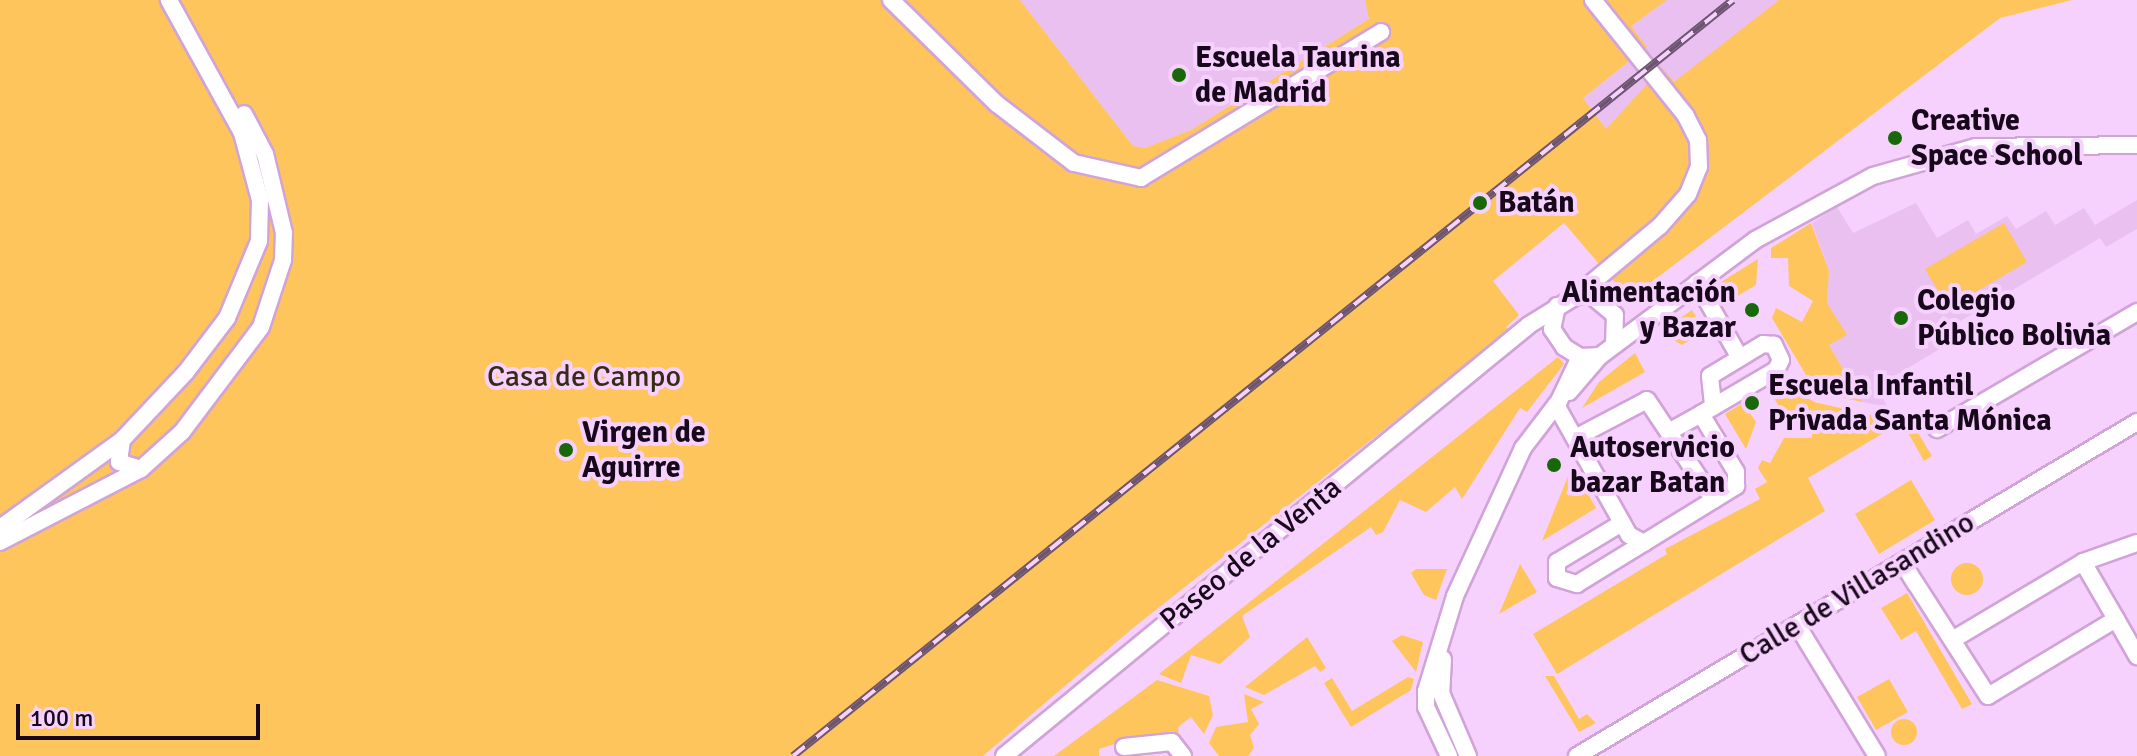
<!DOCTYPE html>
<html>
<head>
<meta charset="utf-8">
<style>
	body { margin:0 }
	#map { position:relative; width:2137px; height:756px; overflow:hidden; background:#f7d1fe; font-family:Signika,sans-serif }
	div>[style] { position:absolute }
	.built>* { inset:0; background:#e9c0f0 }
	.green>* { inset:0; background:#fdc55b }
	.round { border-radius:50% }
	.roads { filter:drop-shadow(2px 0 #d1a3d9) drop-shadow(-2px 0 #d1a3d9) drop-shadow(0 2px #d1a3d9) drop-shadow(0 -2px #d1a3d9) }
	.street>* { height:16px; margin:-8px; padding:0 8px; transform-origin:8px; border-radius:8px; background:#fff }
	.rail>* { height:8px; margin-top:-4px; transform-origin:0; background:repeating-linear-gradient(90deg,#f7d1fe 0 15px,#6d5572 0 30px); box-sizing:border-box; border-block:2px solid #6d5572 }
	.dots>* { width:22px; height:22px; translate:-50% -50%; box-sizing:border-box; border:4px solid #f7d1fe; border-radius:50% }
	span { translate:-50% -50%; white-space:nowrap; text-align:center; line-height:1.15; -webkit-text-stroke:8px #f7d1fe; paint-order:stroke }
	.poi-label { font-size:30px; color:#18081b; font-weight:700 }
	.left { translate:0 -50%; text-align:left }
	.right { translate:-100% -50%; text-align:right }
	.park-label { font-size:30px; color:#372b16 }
	.street-label { font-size:30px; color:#18081b }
	.scale { position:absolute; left:16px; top:704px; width:244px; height:36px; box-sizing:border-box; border:4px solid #18081b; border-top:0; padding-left:10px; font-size:24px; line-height:28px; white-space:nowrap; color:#18081b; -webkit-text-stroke:6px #f7d1fe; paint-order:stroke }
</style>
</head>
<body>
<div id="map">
	<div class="built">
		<div style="clip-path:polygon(1020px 0,1365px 0,1369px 19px,1191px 130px,1145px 148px,1133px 146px)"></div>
		<div style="clip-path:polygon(1667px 0,1779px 0,1674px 83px,1662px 69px,1606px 129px,1583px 98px,1647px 47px,1630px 26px)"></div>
		<div style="clip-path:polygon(2137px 200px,2137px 229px,2106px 247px,2100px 238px,1942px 332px,1948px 344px,1878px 386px,1887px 407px,1862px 402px,1829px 345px,1846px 335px,1827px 303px,1829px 271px,1812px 223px,1837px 207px,1853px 233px,1916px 203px,1937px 238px,1968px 220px,1976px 234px,2007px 216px,2016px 229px,2046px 211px,2055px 225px,2084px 208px,2095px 225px)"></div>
	</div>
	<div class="green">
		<div style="clip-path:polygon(0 0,1020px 0,1133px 146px,1145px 148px,1191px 130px,1369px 19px,1365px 0,1667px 0,1631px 26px,1647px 47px,1583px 98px,1606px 129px,1662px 68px,1674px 82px,1779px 0,2072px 0,2000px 18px,1629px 299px,1564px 223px,1493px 281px,1519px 315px,1506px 327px,1509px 331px,1133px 628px,983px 756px,0 756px)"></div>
		<div style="clip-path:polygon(1811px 223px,1829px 271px,1827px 303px,1847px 335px,1829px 345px,1862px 402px,1817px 392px,1798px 380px,1806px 375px,1772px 318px,1776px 308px,1802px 322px,1813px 301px,1789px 286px,1788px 258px,1771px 258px,1771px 248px)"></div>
		<div style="clip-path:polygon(2004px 223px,2027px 262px,1948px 308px,1925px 269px)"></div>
		<div style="clip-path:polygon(1758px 259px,1756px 285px,1729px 301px,1718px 284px)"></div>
		<div style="clip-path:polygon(1692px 310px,1704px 331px,1682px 345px,1660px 332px)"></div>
		<div style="clip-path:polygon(1635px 353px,1645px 372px,1582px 408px,1599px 382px)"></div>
		<div style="clip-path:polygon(1558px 357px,1564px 364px,1527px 412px,1520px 408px,1462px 499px,1455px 487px,1426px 512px,1400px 500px,1383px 532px,1376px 535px,1371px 527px,1242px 616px,1250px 637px,1220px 664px,1191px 655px,1181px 683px,1159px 674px)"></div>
		<div style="clip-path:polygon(1789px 385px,1814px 402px,1902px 422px,1909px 418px,1932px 456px,1924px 461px,1902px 422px,1808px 478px,1825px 511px,1557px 674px,1533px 634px,1667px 554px,1665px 549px,1760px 499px,1755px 489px,1767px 482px,1758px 468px,1762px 460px,1770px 463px,1784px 438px,1812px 438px,1812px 413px,1783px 413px,1772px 395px)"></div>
		<div style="clip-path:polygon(1743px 403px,1756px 422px,1746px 449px,1725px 414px)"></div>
		<div style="clip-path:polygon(1572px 466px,1596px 508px,1542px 541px)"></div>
		<div style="clip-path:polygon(1911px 480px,1935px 520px,1879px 554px,1855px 514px)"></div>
		<div class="round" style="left:1951px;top:563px;width:32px;height:32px"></div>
		<div style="clip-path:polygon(1520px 564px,1537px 592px,1499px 614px)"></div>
		<div style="clip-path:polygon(1416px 569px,1447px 569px,1436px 600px,1424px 595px,1411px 573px)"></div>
		<div style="clip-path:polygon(1907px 593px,1972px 704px,1962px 709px,1916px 631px,1901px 640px,1881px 608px)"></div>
		<div style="clip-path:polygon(1402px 635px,1423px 642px,1416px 672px,1392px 641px)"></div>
		<div style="clip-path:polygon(1307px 637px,1326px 668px,1320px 672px,1315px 666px,1264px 695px,1245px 687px)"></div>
		<div style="clip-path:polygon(1545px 676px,1554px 676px,1579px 719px,1587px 714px,1596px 723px,1579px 732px)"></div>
		<div style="clip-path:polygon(1408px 677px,1414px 679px,1411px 690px,1351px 727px,1324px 683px,1332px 678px,1352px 711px)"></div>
		<div style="clip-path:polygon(1889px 679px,1908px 712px,1876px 730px,1857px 697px)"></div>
		<div style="clip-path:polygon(1157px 680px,1209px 696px,1213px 715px,1204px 734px,1191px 717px,1178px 727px,1179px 735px,1127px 740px,1099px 749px,1099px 756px,1054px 756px)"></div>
		<div style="clip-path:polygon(1244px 694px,1264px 702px,1251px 709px,1259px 724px,1250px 735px,1254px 748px,1248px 756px,1219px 756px,1209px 743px,1216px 727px,1248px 722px)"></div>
		<div class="round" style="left:1891px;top:719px;width:26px;height:26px"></div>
	</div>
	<div class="roads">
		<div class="street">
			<div style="left:891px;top:0;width:148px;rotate:44.5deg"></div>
			<div style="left:997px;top:104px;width:97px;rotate:37.5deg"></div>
			<div style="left:1074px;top:163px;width:69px;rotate:12.6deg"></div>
			<div style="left:1141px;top:178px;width:281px;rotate:-31.3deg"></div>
			<div style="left:1697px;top:283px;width:86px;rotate:60.2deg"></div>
			<div style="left:1576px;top:296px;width:109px;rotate:-39.8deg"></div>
			<div style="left:1660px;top:226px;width:43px;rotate:-48.8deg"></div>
			<div style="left:1688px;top:194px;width:29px;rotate:-68deg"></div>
			<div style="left:1699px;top:167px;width:27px;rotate:-92deg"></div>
			<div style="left:1698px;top:140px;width:27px;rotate:-117deg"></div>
			<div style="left:1686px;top:116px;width:149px;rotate:-128.7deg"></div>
			<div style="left:1557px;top:306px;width:24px;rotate:102deg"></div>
			<div style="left:1552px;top:329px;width:22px;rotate:56deg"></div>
			<div style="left:1564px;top:347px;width:19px;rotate:32deg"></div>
			<div style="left:1580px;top:357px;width:20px;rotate:-3deg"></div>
			<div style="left:1600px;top:356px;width:194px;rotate:-36.8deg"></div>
			<div style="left:1755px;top:240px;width:134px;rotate:-28.5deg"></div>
			<div style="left:1873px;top:176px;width:107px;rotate:-15.7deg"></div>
			<div style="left:1976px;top:147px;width:161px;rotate:-0.7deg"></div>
			<div style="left:1569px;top:392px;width:48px;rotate:-49.3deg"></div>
			<div style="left:1556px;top:405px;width:149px;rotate:60.7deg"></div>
			<div style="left:1629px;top:535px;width:17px;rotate:28deg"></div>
			<div style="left:1701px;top:414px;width:87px;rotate:-30.4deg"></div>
			<div style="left:1776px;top:370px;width:11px;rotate:-63deg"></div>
			<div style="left:1781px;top:360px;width:17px;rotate:-115deg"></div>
			<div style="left:1774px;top:345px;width:11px;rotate:-175deg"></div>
			<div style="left:1763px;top:344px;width:62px;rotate:148.9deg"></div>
			<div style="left:1710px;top:376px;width:31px;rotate:84deg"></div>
			<div style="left:1937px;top:429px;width:232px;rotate:-30.3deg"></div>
			<div style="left:1575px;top:438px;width:81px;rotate:-27.8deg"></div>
			<div style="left:1647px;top:400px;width:120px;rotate:56.2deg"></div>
			<div style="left:122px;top:440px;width:22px;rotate:98deg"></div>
			<div style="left:119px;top:462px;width:23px;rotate:18deg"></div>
			<div style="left:1622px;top:523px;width:76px;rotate:149deg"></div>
			<div style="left:1557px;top:562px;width:16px;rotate:90deg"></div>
			<div style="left:1557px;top:578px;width:21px;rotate:17deg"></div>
			<div style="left:1577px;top:584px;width:187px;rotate:-31.6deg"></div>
			<div style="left:1736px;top:486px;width:14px;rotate:-90deg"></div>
			<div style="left:1736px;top:472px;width:68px;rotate:-121.1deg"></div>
			<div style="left:1701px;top:414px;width:33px;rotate:151deg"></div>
			<div style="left:0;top:528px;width:150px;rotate:-35.8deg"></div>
			<div style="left:122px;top:440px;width:93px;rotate:-46.7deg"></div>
			<div style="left:186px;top:372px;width:68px;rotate:-52.8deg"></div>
			<div style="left:227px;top:318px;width:83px;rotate:-67.4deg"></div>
			<div style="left:259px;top:241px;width:41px;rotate:-88.6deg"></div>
			<div style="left:260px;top:200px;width:69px;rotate:-105deg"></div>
			<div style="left:242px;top:133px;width:152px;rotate:-118.8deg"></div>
			<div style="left:0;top:542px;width:159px;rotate:-27.4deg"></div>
			<div style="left:141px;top:469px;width:55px;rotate:-42.1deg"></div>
			<div style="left:182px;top:432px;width:131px;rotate:-53deg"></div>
			<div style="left:261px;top:327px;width:71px;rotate:-71.8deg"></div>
			<div style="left:283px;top:260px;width:27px;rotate:-88deg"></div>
			<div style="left:284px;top:233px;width:81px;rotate:-103.5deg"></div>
			<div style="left:265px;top:154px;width:45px;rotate:-117.7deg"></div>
			<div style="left:1902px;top:562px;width:26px;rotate:58deg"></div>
			<div style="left:1916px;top:584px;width:133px;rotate:57.3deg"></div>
			<div style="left:1988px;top:696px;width:149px;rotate:-31deg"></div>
			<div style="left:2116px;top:619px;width:66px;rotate:-120.1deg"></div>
			<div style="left:2083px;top:562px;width:152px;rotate:149.2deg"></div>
			<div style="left:2083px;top:562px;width:57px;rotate:-19.4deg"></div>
			<div style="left:2116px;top:619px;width:43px;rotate:60.4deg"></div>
			<div style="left:1797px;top:625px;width:153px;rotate:58.6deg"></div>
			<div style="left:1443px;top:659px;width:34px;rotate:93deg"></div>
			<div style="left:1441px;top:693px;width:69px;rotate:66.8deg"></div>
			<div style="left:1124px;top:747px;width:48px;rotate:-5.9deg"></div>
			<div style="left:1172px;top:742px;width:18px;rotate:52deg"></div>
			<div style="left:1004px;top:756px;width:679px;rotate:-39.38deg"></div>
			<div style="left:1529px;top:325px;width:55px;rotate:-31.7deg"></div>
			<div style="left:1576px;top:296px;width:15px;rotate:-4deg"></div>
			<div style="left:1591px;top:295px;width:31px;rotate:40deg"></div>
			<div style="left:1615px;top:315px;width:30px;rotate:92deg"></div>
			<div style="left:1449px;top:756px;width:54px;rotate:-115.1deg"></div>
			<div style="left:1426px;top:707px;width:16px;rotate:-90deg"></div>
			<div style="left:1426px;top:691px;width:99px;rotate:-73deg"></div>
			<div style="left:1455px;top:596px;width:163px;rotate:-65.3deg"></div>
			<div style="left:1523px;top:448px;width:59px;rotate:-52.5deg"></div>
			<div style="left:1559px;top:401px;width:49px;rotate:-64.5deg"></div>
			<div style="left:1577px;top:756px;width:652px;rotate:-30.81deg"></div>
		</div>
	</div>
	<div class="rail">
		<div style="left:793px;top:756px;width:1206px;rotate:-38.81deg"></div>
	</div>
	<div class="dots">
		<div style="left:1179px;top:75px;background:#186809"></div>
		<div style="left:1895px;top:138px;background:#186809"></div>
		<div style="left:1480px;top:203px;background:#186809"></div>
		<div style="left:1752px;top:310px;background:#186809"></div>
		<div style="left:1901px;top:318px;background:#186809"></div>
		<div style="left:1752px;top:403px;background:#186809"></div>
		<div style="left:566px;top:450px;background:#186809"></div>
		<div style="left:1554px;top:465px;background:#186809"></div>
	</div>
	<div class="poi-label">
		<span class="left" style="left:1195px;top:75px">Escuela Taurina<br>de Madrid</span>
		<span class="left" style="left:1911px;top:138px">Creative<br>Space School</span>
		<span class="left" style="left:1498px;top:203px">Batán</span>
		<span class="right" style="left:1736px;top:310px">Alimentación<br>y Bazar</span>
		<span class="left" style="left:1917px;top:318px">Colegio<br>Público Bolivia</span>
		<span class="left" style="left:1768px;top:403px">Escuela Infantil<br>Privada Santa Mónica</span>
		<span class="left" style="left:582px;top:450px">Virgen de<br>Aguirre</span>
		<span class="left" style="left:1570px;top:465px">Autoservicio<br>bazar Batan</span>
	</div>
	<div class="park-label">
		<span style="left:584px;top:377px">Casa de Campo</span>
	</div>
	<div class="street-label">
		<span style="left:1251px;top:554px;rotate:-39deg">Paseo de la Venta</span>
		<span style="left:1857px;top:589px;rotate:-31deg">Calle de Villasandino</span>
	</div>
	<div class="scale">100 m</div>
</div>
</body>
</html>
